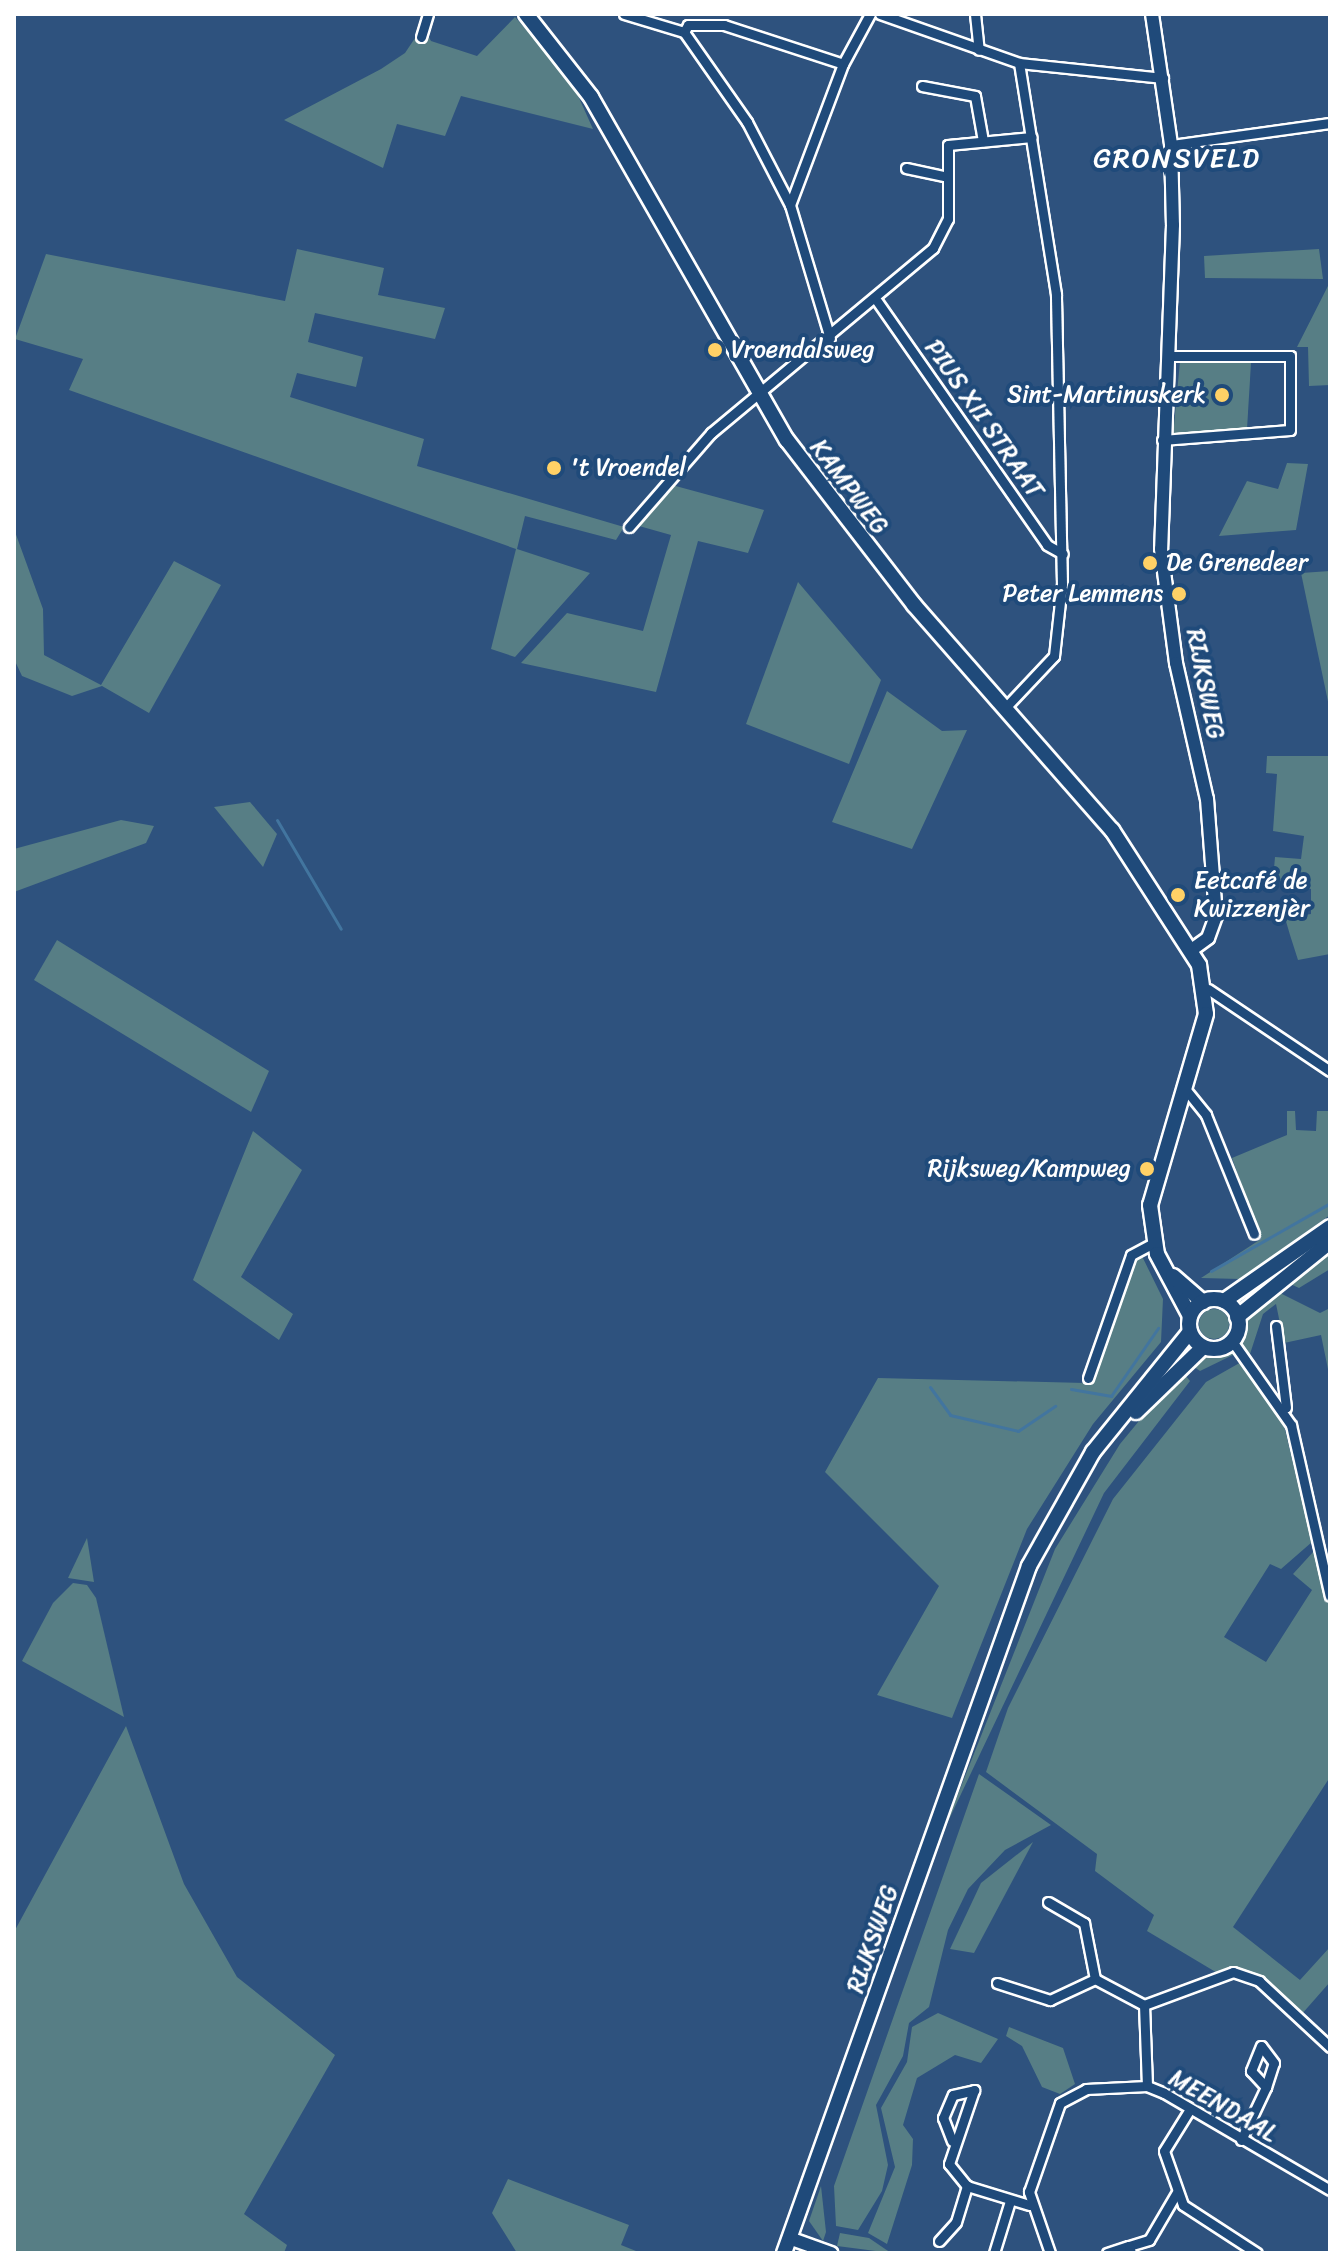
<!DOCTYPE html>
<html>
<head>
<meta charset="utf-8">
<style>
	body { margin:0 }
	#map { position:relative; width:1344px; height:2267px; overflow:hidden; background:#2e527e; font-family:Sriracha,sans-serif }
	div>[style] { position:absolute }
	.green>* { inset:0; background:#577e85 }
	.round { border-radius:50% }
	.stream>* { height:3px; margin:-1.5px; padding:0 1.5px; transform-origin:1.5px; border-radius:1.5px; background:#42759f }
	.roads { filter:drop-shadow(2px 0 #fff) drop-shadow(-2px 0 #fff) drop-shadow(0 2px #fff) drop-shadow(0 -2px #fff) }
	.minor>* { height:9px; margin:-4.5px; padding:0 4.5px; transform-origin:4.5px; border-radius:4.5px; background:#1f4a7a }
	.tertiary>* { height:12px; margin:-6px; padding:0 6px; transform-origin:6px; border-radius:6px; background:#1f4a7a }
	.secondary>* { height:14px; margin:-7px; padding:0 7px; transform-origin:7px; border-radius:7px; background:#1f4a7a }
	.secondary>.ring { margin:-7px; padding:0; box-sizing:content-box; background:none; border:14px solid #1f4a7a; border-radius:50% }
	.dots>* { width:22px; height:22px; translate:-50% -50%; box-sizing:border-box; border:4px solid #1f4a7a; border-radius:50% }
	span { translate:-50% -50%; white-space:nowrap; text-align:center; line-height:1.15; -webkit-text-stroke:8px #1f4a7a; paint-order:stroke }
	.poi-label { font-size:24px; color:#fff }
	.left { translate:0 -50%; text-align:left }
	.right { translate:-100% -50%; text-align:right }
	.street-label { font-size:24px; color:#fff }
	.quarter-label { font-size:28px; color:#fff; letter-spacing:2px }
	.frame { position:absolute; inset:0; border:16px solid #fff; pointer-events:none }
</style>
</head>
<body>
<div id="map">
	<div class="green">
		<div style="clip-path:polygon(515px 17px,571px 80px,593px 129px,461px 96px,445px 136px,397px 124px,383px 168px,284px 120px,381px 69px,405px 53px,423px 26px,431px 41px,477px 56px)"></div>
		<div style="clip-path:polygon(1330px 248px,1330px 385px,1309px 386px,1308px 347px,1297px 347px,1330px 282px)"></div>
		<div style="clip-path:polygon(297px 249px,384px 268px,378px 295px,445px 308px,435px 339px,315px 313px,308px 342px,363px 357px,356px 387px,297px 373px,290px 397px,424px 439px,417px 466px,624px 527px,616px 540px,525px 516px,517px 549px,590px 573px,515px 657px,491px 649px,516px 549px,69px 390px,83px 359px,15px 339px,46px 254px,285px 301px)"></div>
		<div style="clip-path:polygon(1319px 249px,1323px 279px,1205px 278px,1204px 256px)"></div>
		<div style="clip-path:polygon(1180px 361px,1251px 363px,1247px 429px,1173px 436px)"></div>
		<div style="clip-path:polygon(1287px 463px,1308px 464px,1296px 530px,1219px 536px,1247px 481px,1278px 489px)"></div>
		<div style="clip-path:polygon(672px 485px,764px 510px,748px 553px,698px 541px,656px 692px,521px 663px,567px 613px,643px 631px,671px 535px,639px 526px)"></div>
		<div style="clip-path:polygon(14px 529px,43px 609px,44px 655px,101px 685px,174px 561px,221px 585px,149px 713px,102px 686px,72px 696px,22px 676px,14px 659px)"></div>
		<div style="clip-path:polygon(1330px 571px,1330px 711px,1301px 573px)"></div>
		<div style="clip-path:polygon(798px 582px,881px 680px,849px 764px,746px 724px)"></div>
		<div style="clip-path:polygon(887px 691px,942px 731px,967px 730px,912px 849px,832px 822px)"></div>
		<div style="clip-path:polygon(1267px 756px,1330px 756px,1330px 954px,1298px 960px,1290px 935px,1285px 918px,1311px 914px,1311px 889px,1273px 880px,1275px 857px,1301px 859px,1304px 836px,1273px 831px,1277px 774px,1266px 773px)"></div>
		<div style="clip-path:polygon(250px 802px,277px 834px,263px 867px,214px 807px)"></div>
		<div style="clip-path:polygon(121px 820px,154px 826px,146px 843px,14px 892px,14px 849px)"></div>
		<div style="clip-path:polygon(57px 940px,269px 1071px,251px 1112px,34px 980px)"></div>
		<div style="clip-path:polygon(1287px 1111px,1295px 1111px,1296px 1130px,1316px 1131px,1317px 1111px,1330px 1111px,1330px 1215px,1240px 1279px,1201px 1278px,1261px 1239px,1232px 1158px,1287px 1135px)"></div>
		<div style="clip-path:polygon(253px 1131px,302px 1170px,241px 1277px,293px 1314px,279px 1340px,193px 1280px)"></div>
		<div style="clip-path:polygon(1330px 1246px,1330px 1269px,1299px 1288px,1286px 1282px)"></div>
		<div style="clip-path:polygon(1139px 1250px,1163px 1299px,1161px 1342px,1093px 1424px,1027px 1529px,952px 1718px,877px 1695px,939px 1586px,825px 1472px,878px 1378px,1085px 1383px)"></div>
		<div style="clip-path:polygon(1278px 1292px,1320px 1313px,1330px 1308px,1330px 1379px,1321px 1335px,1284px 1343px,1276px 1304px,1263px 1314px,1250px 1354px,1241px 1344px,1244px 1315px)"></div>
		<div class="round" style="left:1199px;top:1309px;width:30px;height:30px"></div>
		<div style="clip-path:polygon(1203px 1352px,1230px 1351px,1237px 1353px,1200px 1371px,1187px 1362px)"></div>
		<div style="clip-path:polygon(1243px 1361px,1281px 1413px,1312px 1542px,1281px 1569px,1270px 1564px,1224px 1637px,1266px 1662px,1312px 1590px,1293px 1574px,1314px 1551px,1330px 1611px,1330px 1777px,1233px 1927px,1300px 1980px,1330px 1947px,1330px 1982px,1301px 2015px,1253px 1973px,1219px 1974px,1147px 1931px,1154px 1915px,1095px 1871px,1097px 1854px,986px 1772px,1008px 1708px,1113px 1499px,1206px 1382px)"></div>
		<div style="clip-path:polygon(1181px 1370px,1190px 1381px,1104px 1493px,943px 1832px,1055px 1549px,1120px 1444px)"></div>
		<div style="clip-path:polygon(87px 1538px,94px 1582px,68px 1578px)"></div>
		<div style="clip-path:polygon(73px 1583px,87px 1585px,96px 1598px,124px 1717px,22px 1661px,53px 1603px)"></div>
		<div style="clip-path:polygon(126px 1726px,184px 1884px,237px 1977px,335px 2055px,244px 2214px,287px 2245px,284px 2253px,14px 2253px,14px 1932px)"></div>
		<div style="clip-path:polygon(979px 1774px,1051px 1825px,1005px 1850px,968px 1889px,948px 1930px,929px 2007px,909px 2023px,903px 2056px,876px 2105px,888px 2165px,882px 2191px,858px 2230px,836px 2226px,834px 2186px)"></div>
		<div style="clip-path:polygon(1033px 1842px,974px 1953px,950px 1949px,981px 1883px)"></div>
		<div style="clip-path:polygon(938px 2013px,998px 2039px,981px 2063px,955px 2055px,917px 2078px,903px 2125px,913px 2139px,912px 2165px,887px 2244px,868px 2233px,895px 2167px,881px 2108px,907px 2062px,912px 2027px)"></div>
		<div style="clip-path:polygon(1009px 2027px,1063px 2048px,1075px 2084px,1060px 2094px,1042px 2087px,1022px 2046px,1006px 2036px)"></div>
		<div style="clip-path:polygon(508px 2179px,629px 2225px,621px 2245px,641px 2253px,517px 2253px,492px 2213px)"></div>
		<div style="clip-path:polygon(821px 2186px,826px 2232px,823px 2241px,809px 2221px)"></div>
		<div style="clip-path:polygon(840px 2233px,869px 2238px,891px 2253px,837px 2246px)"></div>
	</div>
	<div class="stream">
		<div style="left:277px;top:820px;width:126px;rotate:59.6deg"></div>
		<div style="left:1211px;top:1271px;width:137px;rotate:-29.7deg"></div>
		<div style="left:930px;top:1387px;width:34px;rotate:54deg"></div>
		<div style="left:950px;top:1415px;width:70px;rotate:13.2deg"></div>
		<div style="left:1018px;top:1431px;width:45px;rotate:-34deg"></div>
		<div style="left:1071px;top:1389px;width:41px;rotate:9.9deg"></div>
		<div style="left:1111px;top:1396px;width:83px;rotate:-55.3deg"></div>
	</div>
	<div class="roads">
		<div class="minor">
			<div style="left:624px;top:14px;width:63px;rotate:16.7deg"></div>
			<div style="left:684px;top:32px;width:110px;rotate:55deg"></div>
			<div style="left:747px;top:122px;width:93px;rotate:62.6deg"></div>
			<div style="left:790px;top:205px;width:139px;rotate:73.3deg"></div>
			<div style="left:880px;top:14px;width:147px;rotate:19.4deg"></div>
			<div style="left:1019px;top:63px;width:145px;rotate:5.9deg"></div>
			<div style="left:975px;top:14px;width:36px;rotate:84deg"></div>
			<div style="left:684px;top:32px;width:8px;rotate:-60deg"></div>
			<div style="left:688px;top:25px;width:36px"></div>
			<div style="left:724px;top:25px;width:125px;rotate:18.1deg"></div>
			<div style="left:421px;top:37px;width:24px;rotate:-73deg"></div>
			<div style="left:922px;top:86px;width:54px;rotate:10.7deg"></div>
			<div style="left:975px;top:96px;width:46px;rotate:79.9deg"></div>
			<div style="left:1171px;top:145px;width:161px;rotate:-7.9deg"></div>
			<div style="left:906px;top:168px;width:40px;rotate:12deg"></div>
			<div style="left:790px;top:205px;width:151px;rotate:-69.4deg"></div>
			<div style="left:843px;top:64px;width:57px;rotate:-61.6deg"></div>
			<div style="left:877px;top:301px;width:297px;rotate:55.1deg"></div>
			<div style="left:1047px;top:545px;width:18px;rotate:29deg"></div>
			<div style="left:1162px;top:440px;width:128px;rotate:-4.5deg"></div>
			<div style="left:1290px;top:430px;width:74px;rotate:-90deg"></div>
			<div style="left:1290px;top:356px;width:122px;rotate:180deg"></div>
			<div style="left:629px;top:527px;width:125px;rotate:-48.9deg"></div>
			<div style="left:711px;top:433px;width:289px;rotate:-39.8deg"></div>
			<div style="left:933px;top:248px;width:33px;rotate:-63deg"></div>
			<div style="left:948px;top:219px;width:74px;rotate:-90deg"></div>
			<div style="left:948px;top:145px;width:84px;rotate:-5.4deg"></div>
			<div style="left:1004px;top:709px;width:73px;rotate:-46.7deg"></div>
			<div style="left:1054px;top:656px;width:72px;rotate:-83.7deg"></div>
			<div style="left:1062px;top:584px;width:290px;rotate:-91.2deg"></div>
			<div style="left:1056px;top:294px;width:234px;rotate:-99.1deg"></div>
			<div style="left:1208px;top:989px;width:147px;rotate:33.9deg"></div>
			<div style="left:1186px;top:1090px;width:32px;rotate:51deg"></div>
			<div style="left:1206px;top:1115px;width:128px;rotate:68deg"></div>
			<div style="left:1276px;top:1326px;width:82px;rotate:83deg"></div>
			<div style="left:1232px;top:1341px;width:103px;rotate:54.9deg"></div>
			<div style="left:1291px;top:1425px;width:175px;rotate:77.2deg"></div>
			<div style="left:1088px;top:1378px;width:130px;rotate:-70.7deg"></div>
			<div style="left:1131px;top:1255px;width:26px;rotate:-28deg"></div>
			<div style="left:1048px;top:1902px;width:42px;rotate:30.3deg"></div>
			<div style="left:1084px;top:1923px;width:57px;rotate:78.9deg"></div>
			<div style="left:1095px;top:1979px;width:55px;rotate:28deg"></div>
			<div style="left:997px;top:1983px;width:56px;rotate:17.8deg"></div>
			<div style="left:1050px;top:2000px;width:50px;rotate:-25deg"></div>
			<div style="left:1147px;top:2086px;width:81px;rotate:-92.1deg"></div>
			<div style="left:1144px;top:2005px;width:95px;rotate:-20.3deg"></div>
			<div style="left:1233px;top:1972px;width:28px;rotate:19deg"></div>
			<div style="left:1259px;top:1981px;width:97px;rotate:42.9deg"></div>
			<div style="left:1190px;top:2109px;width:49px;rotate:121.8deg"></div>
			<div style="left:1164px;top:2151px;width:57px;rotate:70.6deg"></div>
			<div style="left:1183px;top:2205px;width:88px;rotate:33deg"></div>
			<div style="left:1241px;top:2140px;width:59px;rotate:-64.7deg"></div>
			<div style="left:1266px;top:2087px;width:25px;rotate:-72deg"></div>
			<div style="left:1274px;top:2063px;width:21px;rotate:-127deg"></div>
			<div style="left:1261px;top:2046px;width:27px;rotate:112deg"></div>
			<div style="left:1251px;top:2071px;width:22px;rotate:47deg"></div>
			<div style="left:952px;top:2141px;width:25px;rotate:-111deg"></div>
			<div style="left:943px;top:2118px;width:25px;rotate:-67deg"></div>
			<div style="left:953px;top:2095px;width:22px;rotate:-13deg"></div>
			<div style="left:974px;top:2090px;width:78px;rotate:108.7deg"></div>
			<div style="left:949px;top:2164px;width:28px;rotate:51deg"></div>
			<div style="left:967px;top:2186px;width:65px;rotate:17deg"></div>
			<div style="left:939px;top:2241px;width:25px;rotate:-48deg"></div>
			<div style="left:956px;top:2222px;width:38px;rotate:-73deg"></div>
			<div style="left:1129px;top:2246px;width:21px;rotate:-17deg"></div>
			<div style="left:1149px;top:2240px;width:56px;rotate:-59.7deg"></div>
			<div style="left:994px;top:2253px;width:54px;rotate:-72.9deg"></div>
			<div style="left:1050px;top:2253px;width:65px;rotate:-109deg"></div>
			<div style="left:1029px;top:2192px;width:94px;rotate:-70.8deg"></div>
			<div style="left:1060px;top:2103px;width:30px;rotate:-28deg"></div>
			<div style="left:1086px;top:2089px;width:61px;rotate:-2.8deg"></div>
			<div style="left:1147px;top:2086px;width:18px;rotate:22deg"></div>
			<div style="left:1164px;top:2093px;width:192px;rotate:30.3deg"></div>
			<div style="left:1107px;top:2253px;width:23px;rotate:-18deg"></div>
			<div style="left:1129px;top:2246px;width:7px;rotate:74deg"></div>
		</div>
		<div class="tertiary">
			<div style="left:1152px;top:14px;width:132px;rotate:81.7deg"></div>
			<div style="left:1171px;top:145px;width:80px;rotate:88.6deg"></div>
			<div style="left:1173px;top:225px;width:324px;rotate:92.1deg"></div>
			<div style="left:1161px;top:549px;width:115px;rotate:82.5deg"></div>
			<div style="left:1176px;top:663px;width:139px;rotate:77.2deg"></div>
			<div style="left:1207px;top:799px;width:117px;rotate:85.6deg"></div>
			<div style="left:1216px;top:916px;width:23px;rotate:110deg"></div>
			<div style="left:1208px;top:938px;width:22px;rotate:144deg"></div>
			<div style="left:789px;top:2238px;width:45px;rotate:19.7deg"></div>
		</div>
		<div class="secondary">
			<div style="left:526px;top:14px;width:105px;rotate:51.9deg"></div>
			<div style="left:591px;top:97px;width:395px;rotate:60.3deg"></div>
			<div style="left:787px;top:440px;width:208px;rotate:52.4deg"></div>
			<div style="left:914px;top:605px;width:300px;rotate:48.7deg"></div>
			<div style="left:1112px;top:830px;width:161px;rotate:57.2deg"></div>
			<div style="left:1199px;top:965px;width:49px;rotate:81.9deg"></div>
			<div style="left:1206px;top:1014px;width:199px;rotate:106.3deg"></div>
			<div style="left:1150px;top:1205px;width:49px;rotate:81.9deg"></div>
			<div style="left:1157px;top:1254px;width:70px;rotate:62deg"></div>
			<div style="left:1173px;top:1276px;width:40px;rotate:41deg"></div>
			<div class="ring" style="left:1189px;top:1299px;width:36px;height:36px"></div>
			<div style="left:1224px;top:1301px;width:129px;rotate:-34.9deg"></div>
			<div style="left:1237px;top:1317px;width:119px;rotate:-38.9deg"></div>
			<div style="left:1136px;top:1412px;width:93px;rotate:-44.1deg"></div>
			<div style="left:784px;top:2253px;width:729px;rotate:-70.37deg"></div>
			<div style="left:1029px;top:1566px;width:131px;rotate:-60.7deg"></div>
			<div style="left:1093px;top:1452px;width:154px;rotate:-51.1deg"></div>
		</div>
	</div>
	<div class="dots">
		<div style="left:715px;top:350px;background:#ffd166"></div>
		<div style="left:1222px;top:395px;background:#ffd166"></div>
		<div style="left:554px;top:468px;background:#ffd166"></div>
		<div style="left:1150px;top:563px;background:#ffd166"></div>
		<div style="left:1179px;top:594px;background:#ffd166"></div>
		<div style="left:1178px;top:895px;background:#ffd166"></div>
		<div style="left:1147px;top:1169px;background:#ffd166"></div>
	</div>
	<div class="poi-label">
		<span class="left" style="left:731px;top:350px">Vroendalsweg</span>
		<span class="right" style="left:1206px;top:395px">Sint-Martinuskerk</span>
		<span class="left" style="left:570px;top:468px">'t Vroendel</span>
		<span class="left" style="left:1166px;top:563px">De Grenedeer</span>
		<span class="right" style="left:1163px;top:594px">Peter Lemmens</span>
		<span class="left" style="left:1194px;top:895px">Eetcafé de<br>Kwizzenjèr</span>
		<span class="right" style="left:1131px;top:1169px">Rijksweg/Kampweg</span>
	</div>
	<div class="street-label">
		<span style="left:984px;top:419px;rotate:55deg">PIUS XII STRAAT</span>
		<span style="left:849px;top:487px;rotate:53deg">KAMPWEG</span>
		<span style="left:1205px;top:684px;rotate:79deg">RIJKSWEG</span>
		<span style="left:873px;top:1939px;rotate:-71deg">RIJKSWEG</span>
		<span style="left:1223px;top:2106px;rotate:30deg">MEENDAAL</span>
	</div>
	<div class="quarter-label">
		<span style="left:1177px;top:158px">GRONSVELD</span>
	</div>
	<div class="frame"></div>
</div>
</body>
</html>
